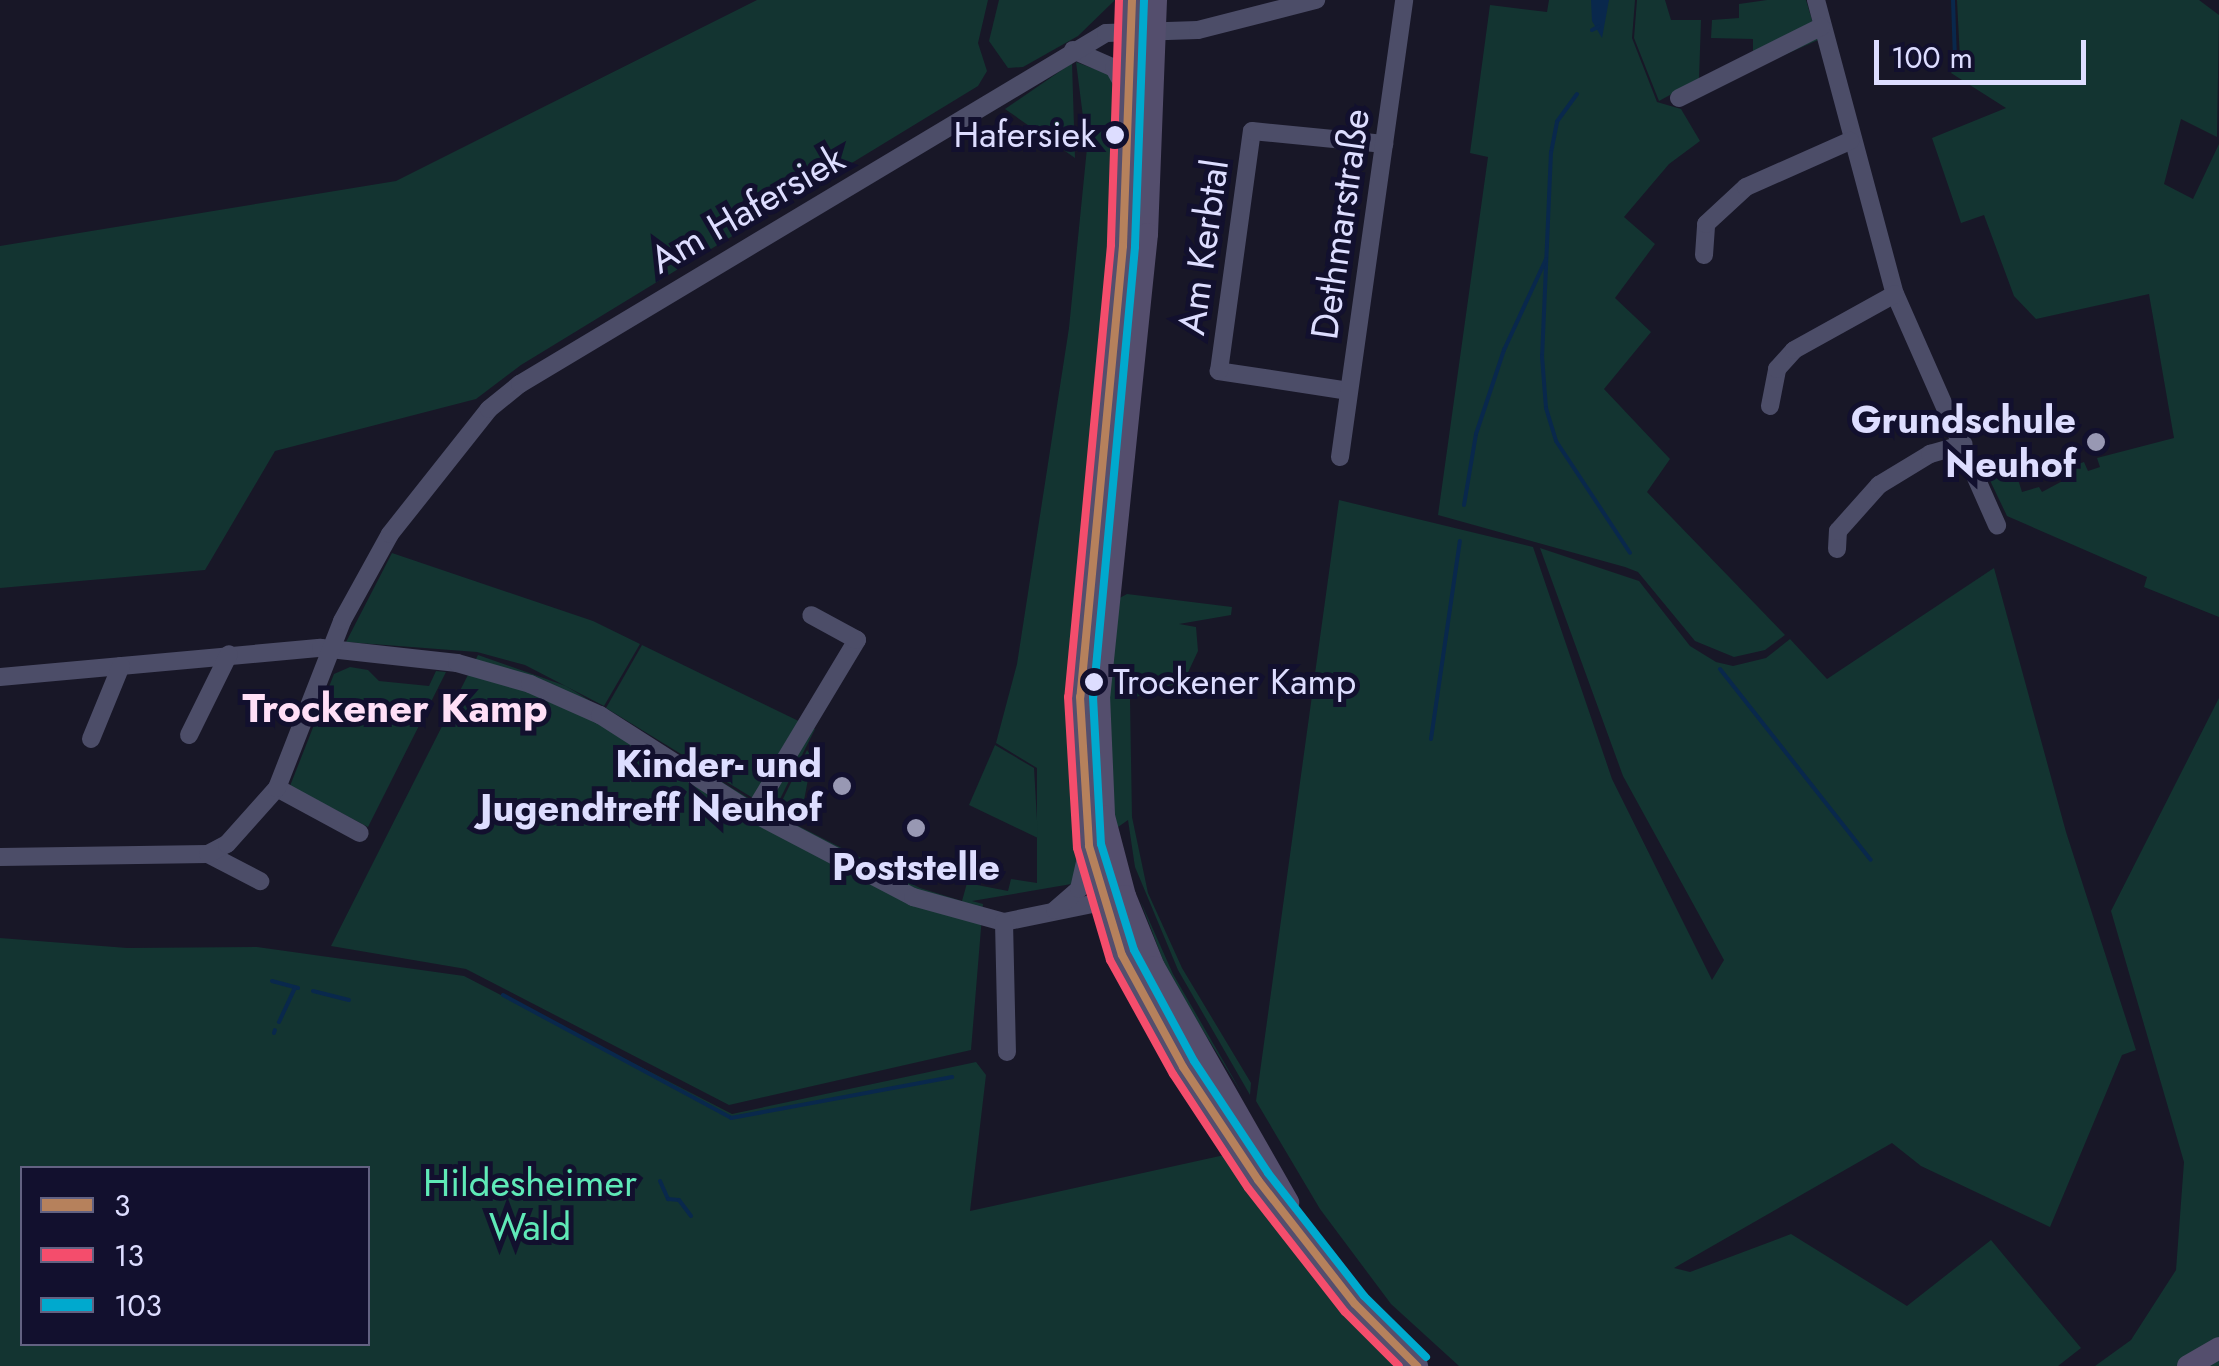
<!DOCTYPE html>
<html>
<head>
<meta charset="utf-8">
<style>
	body { margin:0 }
	#map { position:relative; width:2219px; height:1366px; overflow:hidden; background:#181727; font-family:Jost,sans-serif }
	div>[style] { position:absolute }
	.green>* { inset:0; background:#133431 }
	.water>* { inset:0; background:#09284c }
	.stream>* { height:4px; margin:-2px; padding:0 2px; transform-origin:2px; border-radius:2px; background:#09284c }
	.minor>* { height:18px; margin:-9px; padding:0 9px; transform-origin:9px; border-radius:9px; background:#4c4d68 }
	.major>* { height:22px; margin:-11px; padding:0 11px; transform-origin:11px; border-radius:11px; background:#544e6d }
	.bus-1>* { height:8px; margin:-4px; padding:0 4px; transform-origin:4px; border-radius:4px; background:#b6815c }
	.bus-2>* { height:8px; margin:-4px; padding:0 4px; transform-origin:4px; border-radius:4px; background:#f44d6c }
	.bus-3>* { height:8px; margin:-4px; padding:0 4px; transform-origin:4px; border-radius:4px; background:#00a9ce }
	.dots>* { width:28px; height:28px; translate:-50% -50%; box-sizing:border-box; border:5px solid #12102e; border-radius:50% }
	span { translate:-50% -50%; white-space:nowrap; text-align:center; line-height:1.15; -webkit-text-stroke:10px #12102e; paint-order:stroke }
	.bus-label { font-size:36px; color:#ddf }
	.right { translate:-100% -50%; text-align:right }
	.left { translate:0 -50%; text-align:left }
	.street-label { font-size:38px; color:#ddf }
	.poi-label { font-size:38px; color:#ddf; font-weight:700 }
	.park-label { font-size:38px; color:#5fe9b7 }
	.neighbourhood-label { font-size:40px; color:#ffdff7; font-weight:700 }
	.legend { position:absolute; left:20px; top:1166px; width:350px; height:180px; box-sizing:border-box; background:#12102e; border:2px solid #636282; margin:0; padding:12px 18px; list-style:none; font-size:30px; color:#ddf }
	.legend li { display:flex; align-items:center; gap:20px; height:50px }
	.legend b { width:50px; border:2px solid #636282 }
	.scale { position:absolute; left:1874px; top:40px; width:212px; height:45px; box-sizing:border-box; border:5px solid #ddf; border-top:0; padding-left:12px; font-size:30px; line-height:35px; white-space:nowrap; color:#ddf; -webkit-text-stroke:8px #12102e; paint-order:stroke }
</style>
</head>
<body>
<div id="map">
	<div class="green">
		<div style="clip-path:polygon(757px 0,988px 0,978px 43px,987px 71px,978px 86px,521px 365px,476px 399px,275px 451px,205px 570px,0 588px,0 246px,396px 181px)"></div>
		<div style="clip-path:polygon(999px 0,1115px 0,1078px 36px,1023px 67px,1008px 68px,989px 41px)"></div>
		<div style="clip-path:polygon(1549px 0,1635px 0,1632px 38px,1657px 102px,1681px 109px,1700px 141px,1669px 164px,1624px 217px,1655px 244px,1615px 298px,1651px 332px,1604px 389px,1670px 459px,1647px 492px,1785px 635px,1765px 650px,1734px 657px,1695px 641px,1638px 572px,1625px 567px,1438px 515px,1488px 157px,1470px 153px,1490px 5px,1547px 12px)"></div>
		<div style="clip-path:polygon(1637px 0,1665px 0,1671px 20px,1701px 20px,1699px 79px,1659px 101px,1634px 38px)"></div>
		<div style="clip-path:polygon(1767px 0,1806px 0,1818px 40px,1753px 69px,1753px 39px,1711px 38px,1712px 20px,1739px 18px,1739px 4px)"></div>
		<div style="clip-path:polygon(1957px 0,2199px 0,2219px 15px,2217px 137px,2181px 119px,2164px 184px,2193px 199px,2219px 144px,2219px 617px,2144px 587px,2147px 577px,2007px 516px,1985px 470px,2023px 460px,2026px 469px,2016px 473px,2022px 492px,2039px 487px,2042px 492px,2070px 477px,2067px 468px,2084px 462px,2088px 471px,2100px 467px,2097px 458px,2174px 438px,2149px 294px,2036px 319px,2014px 296px,1984px 215px,1961px 223px,1932px 138px,2006px 108px,1951px 73px,1960px 60px)"></div>
		<div style="clip-path:polygon(1076px 62px,1108px 74px,1119px 90px,1083px 882px,972px 901px,983px 904px,971px 1050px,729px 1105px,466px 969px,331px 946px,478px 655px,566px 686px,771px 812px,920px 888px,962px 901px,967px 883px,1008px 891px,1011px 879px,1037px 883px,1037px 768px,996px 743px,1017px 664px,1069px 328px,1087px 148px)"></div>
		<div style="clip-path:polygon(1072px 63px,1075px 158px,1005px 109px)"></div>
		<div style="clip-path:polygon(1339px 500px,1533px 547px,1612px 779px,1712px 980px,1724px 960px,1623px 776px,1540px 548px,1639px 581px,1690px 646px,1716px 662px,1733px 666px,1766px 658px,1790px 639px,1827px 679px,1994px 568px,2066px 832px,2136px 1050px,2122px 1055px,2050px 1227px,1921px 1166px,1892px 1143px,1674px 1268px,1690px 1272px,1791px 1234px,1907px 1306px,1991px 1240px,2081px 1348px,2058px 1366px,1459px 1366px,1391px 1304px,1320px 1209px,1256px 1101px)"></div>
		<div style="clip-path:polygon(392px 553px,593px 621px,640px 644px,604px 706px,525px 665px,477px 652px,346px 642px)"></div>
		<div style="clip-path:polygon(1127px 594px,1232px 607px,1231px 615px,1179px 624px,1196px 627px,1198px 651px,1184px 681px,1130px 699px,1132px 817px,1148px 893px,1182px 968px,1251px 1083px,1250px 1095px,1178px 970px,1135px 867px,1128px 820px,1111px 832px,1105px 794px,1114px 601px)"></div>
		<div style="clip-path:polygon(642px 645px,815px 729px,774px 811px,606px 708px)"></div>
		<div style="clip-path:polygon(350px 667px,368px 670px,379px 681px,429px 686px,436px 671px,446px 672px,368px 827px,290px 786px,334px 674px)"></div>
		<div style="clip-path:polygon(2219px 698px,2219px 1366px,2095px 1366px,2131px 1340px,2176px 1270px,2184px 1162px,2111px 911px)"></div>
		<div style="clip-path:polygon(995px 745px,1034px 768px,1038px 838px,969px 805px)"></div>
		<div style="clip-path:polygon(807px 750px,812px 758px,803px 806px,820px 815px,815px 824px,780px 805px)"></div>
		<div style="clip-path:polygon(1140px 900px,1173px 974px,1243px 1095px,1169px 976px)"></div>
		<div style="clip-path:polygon(evenodd,0 938px,127px 948px,257px 947px,464px 976px,732px 1114px,976px 1062px,986px 1075px,970px 1211px,1229px 1154px,1348px 1313px,1401px 1366px,0 1366px,0 938px,22px 1168px,368px 1168px,368px 1344px,22px 1344px,22px 1168px)"></div>
	</div>
	<div class="water">
		<div style="clip-path:polygon(1591px 0,1609px 0,1602px 38px,1592px 21px)"></div>
	</div>
	<div class="stream">
		<div style="left:1953px;top:0;width:60px;rotate:88.1deg"></div>
		<div style="left:1592px;top:30px;width:7px;rotate:-27deg"></div>
		<div style="left:1577px;top:94px;width:34px;rotate:126deg"></div>
		<div style="left:1557px;top:122px;width:31px;rotate:101deg"></div>
		<div style="left:1551px;top:152px;width:204px;rotate:92.5deg"></div>
		<div style="left:1542px;top:356px;width:52px;rotate:85.6deg"></div>
		<div style="left:1546px;top:408px;width:34px;rotate:73deg"></div>
		<div style="left:1556px;top:441px;width:134px;rotate:56.5deg"></div>
		<div style="left:1464px;top:505px;width:72px;rotate:-80.4deg"></div>
		<div style="left:1476px;top:434px;width:89px;rotate:-71.6deg"></div>
		<div style="left:1504px;top:350px;width:100px;rotate:-65.2deg"></div>
		<div style="left:1720px;top:669px;width:243px;rotate:51.7deg"></div>
		<div style="left:1431px;top:739px;width:200px;rotate:-81.7deg"></div>
		<div style="left:272px;top:981px;width:27px;rotate:15deg"></div>
		<div style="left:313px;top:991px;width:37px;rotate:14deg"></div>
		<div style="left:503px;top:995px;width:259px;rotate:28.3deg"></div>
		<div style="left:731px;top:1118px;width:225px;rotate:-10.5deg"></div>
		<div style="left:279px;top:1022px;width:38px;rotate:-65deg"></div>
		<div style="left:274px;top:1033px;width:3px;rotate:-72deg"></div>
		<div style="left:660px;top:1181px;width:20px;rotate:66deg"></div>
		<div style="left:668px;top:1199px;width:11px;rotate:5deg"></div>
		<div style="left:679px;top:1200px;width:20px;rotate:53deg"></div>
	</div>
	<div class="minor">
		<div style="left:1816px;top:0;width:304px;rotate:75deg"></div>
		<div style="left:1895px;top:294px;width:253px;rotate:66.2deg"></div>
		<div style="left:1073px;top:50px;width:45px;rotate:23.7deg"></div>
		<div style="left:1114px;top:68px;width:29px;rotate:61deg"></div>
		<div style="left:1679px;top:98px;width:159px;rotate:-26.6deg"></div>
		<div style="left:1704px;top:255px;width:31px;rotate:-86deg"></div>
		<div style="left:1706px;top:224px;width:54px;rotate:-42.8deg"></div>
		<div style="left:1746px;top:187px;width:114px;rotate:-23.9deg"></div>
		<div style="left:1349px;top:391px;width:132px;rotate:-171.3deg"></div>
		<div style="left:1219px;top:371px;width:242px;rotate:-82.2deg"></div>
		<div style="left:1252px;top:131px;width:133px;rotate:5.6deg"></div>
		<div style="left:1770px;top:406px;width:38px;rotate:-79deg"></div>
		<div style="left:1777px;top:369px;width:25px;rotate:-48deg"></div>
		<div style="left:1794px;top:350px;width:115px;rotate:-29deg"></div>
		<div style="left:1340px;top:457px;width:461px;rotate:-82deg"></div>
		<div style="left:1837px;top:549px;width:18px;rotate:-87deg"></div>
		<div style="left:1838px;top:531px;width:62px;rotate:-48.3deg"></div>
		<div style="left:1879px;top:485px;width:60px;rotate:-31.3deg"></div>
		<div style="left:1930px;top:454px;width:35px;rotate:-16deg"></div>
		<div style="left:0;top:677px;width:322px;rotate:-5.2deg"></div>
		<div style="left:321px;top:648px;width:137px;rotate:6.3deg"></div>
		<div style="left:457px;top:663px;width:76px;rotate:16deg"></div>
		<div style="left:530px;top:684px;width:77px;rotate:23.9deg"></div>
		<div style="left:600px;top:715px;width:182px;rotate:32.6deg"></div>
		<div style="left:753px;top:813px;width:181px;rotate:27.7deg"></div>
		<div style="left:913px;top:897px;width:94px;rotate:15.4deg"></div>
		<div style="left:1004px;top:922px;width:114px;rotate:-11.6deg"></div>
		<div style="left:189px;top:735px;width:90px;rotate:-63.7deg"></div>
		<div style="left:91px;top:739px;width:79px;rotate:-67.7deg"></div>
		<div style="left:277px;top:788px;width:94px;rotate:28.5deg"></div>
		<div style="left:753px;top:813px;width:202px;rotate:-59deg"></div>
		<div style="left:857px;top:640px;width:52px;rotate:-151.5deg"></div>
		<div style="left:208px;top:854px;width:59px;rotate:27.4deg"></div>
		<div style="left:0;top:857px;width:208px;rotate:-0.8deg"></div>
		<div style="left:208px;top:854px;width:21px;rotate:-28deg"></div>
		<div style="left:227px;top:844px;width:75px;rotate:-48.2deg"></div>
		<div style="left:277px;top:788px;width:179px;rotate:-68.7deg"></div>
		<div style="left:342px;top:621px;width:99px;rotate:-61.1deg"></div>
		<div style="left:390px;top:534px;width:159px;rotate:-51.6deg"></div>
		<div style="left:489px;top:409px;width:40px;rotate:-39deg"></div>
		<div style="left:520px;top:384px;width:683px;rotate:-30.92deg"></div>
		<div style="left:1106px;top:33px;width:92px;rotate:-1.9deg"></div>
		<div style="left:1198px;top:30px;width:122px;rotate:-14.3deg"></div>
		<div style="left:1055px;top:910px;width:32px;rotate:-41deg"></div>
		<div style="left:1079px;top:889px;width:41px;rotate:-77.3deg"></div>
		<div style="left:1004px;top:922px;width:130px;rotate:88.7deg"></div>
	</div>
	<div class="major">
		<div style="left:1132px;top:0;width:246px;rotate:92.1deg"></div>
		<div style="left:1123px;top:246px;width:453px;rotate:95.4deg"></div>
		<div style="left:1080px;top:697px;width:149px;rotate:86.5deg"></div>
		<div style="left:1089px;top:846px;width:114px;rotate:73.2deg"></div>
		<div style="left:1122px;top:955px;width:128px;rotate:61.4deg"></div>
		<div style="left:1183px;top:1067px;width:136px;rotate:56.4deg"></div>
		<div style="left:1258px;top:1180px;width:157px;rotate:52deg"></div>
		<div style="left:1355px;top:1304px;width:88px;rotate:45deg"></div>
		<div style="left:1156px;top:0;width:234px;rotate:92.2deg"></div>
		<div style="left:1147px;top:234px;width:463px;rotate:95.9deg"></div>
		<div style="left:1099px;top:695px;width:121px;rotate:87.6deg"></div>
		<div style="left:1104px;top:816px;width:83px;rotate:75.3deg"></div>
		<div style="left:1125px;top:896px;width:77px;rotate:67.8deg"></div>
		<div style="left:1154px;top:967px;width:271px;rotate:60.3deg"></div>
		<div style="left:2188px;top:1366px;width:36px;rotate:-30deg"></div>
	</div>
	<div class="bus-1">
		<div style="left:1132px;top:0;width:246px;rotate:92.1deg"></div>
		<div style="left:1123px;top:246px;width:453px;rotate:95.4deg"></div>
		<div style="left:1080px;top:697px;width:149px;rotate:86.5deg"></div>
		<div style="left:1089px;top:846px;width:114px;rotate:73.2deg"></div>
		<div style="left:1122px;top:955px;width:128px;rotate:61.4deg"></div>
		<div style="left:1183px;top:1067px;width:136px;rotate:56.4deg"></div>
		<div style="left:1258px;top:1180px;width:157px;rotate:52deg"></div>
		<div style="left:1355px;top:1304px;width:88px;rotate:45deg"></div>
	</div>
	<div class="bus-2">
		<div style="left:1119px;top:0;width:245px;rotate:91.9deg"></div>
		<div style="left:1111px;top:245px;width:454px;rotate:95.4deg"></div>
		<div style="left:1068px;top:697px;width:151px;rotate:86.6deg"></div>
		<div style="left:1077px;top:848px;width:117px;rotate:73.6deg"></div>
		<div style="left:1110px;top:960px;width:130px;rotate:61.1deg"></div>
		<div style="left:1173px;top:1074px;width:136px;rotate:56.7deg"></div>
		<div style="left:1248px;top:1188px;width:157px;rotate:52deg"></div>
		<div style="left:1345px;top:1312px;width:76px;rotate:45deg"></div>
	</div>
	<div class="bus-3">
		<div style="left:1144px;top:0;width:247px;rotate:92.1deg"></div>
		<div style="left:1135px;top:247px;width:452px;rotate:95.3deg"></div>
		<div style="left:1093px;top:697px;width:147px;rotate:86.9deg"></div>
		<div style="left:1101px;top:844px;width:111px;rotate:72.7deg"></div>
		<div style="left:1134px;top:950px;width:126px;rotate:61.6deg"></div>
		<div style="left:1194px;top:1061px;width:134px;rotate:56.5deg"></div>
		<div style="left:1268px;top:1173px;width:156px;rotate:52deg"></div>
		<div style="left:1364px;top:1296px;width:87px;rotate:44.5deg"></div>
	</div>
	<div class="dots">
		<div style="left:1115px;top:135px;background:#ddf"></div>
		<div style="left:2096px;top:442px;background:#9898b3"></div>
		<div style="left:1094px;top:682px;background:#ddf"></div>
		<div style="left:842px;top:786px;background:#9898b3"></div>
		<div style="left:916px;top:828px;background:#9898b3"></div>
	</div>
	<div class="bus-label">
		<span class="right" style="left:1096px;top:135px">Hafersiek</span>
		<span class="left" style="left:1113px;top:682px">Trockener Kamp</span>
	</div>
	<div class="street-label">
		<span style="left:747px;top:209px;rotate:-30deg">Am Hafersiek</span>
		<span style="left:1340px;top:224px;rotate:-82deg">Dethmarstraße</span>
		<span style="left:1203px;top:247px;rotate:-82deg">Am Kerbtal</span>
	</div>
	<div class="poi-label">
		<span class="right" style="left:2076px;top:442px">Grundschule<br>Neuhof</span>
		<span class="right" style="left:822px;top:786px">Kinder- und<br>Jugendtreff Neuhof</span>
		<span style="left:916px;top:867px">Poststelle</span>
	</div>
	<div class="park-label">
		<span style="left:530px;top:1205px">Hildesheimer<br>Wald</span>
	</div>
	<div class="neighbourhood-label">
		<span style="left:395px;top:708px">Trockener Kamp</span>
	</div>
	<ul class="legend">
	<li><b style="height:12px;background:#b6815c"></b>3</li>
	<li><b style="height:12px;background:#f44d6c"></b>13</li>
	<li><b style="height:12px;background:#00a9ce"></b>103</li>
	</ul>
	<div class="scale">100 m</div>
</div>
</body>
</html>
